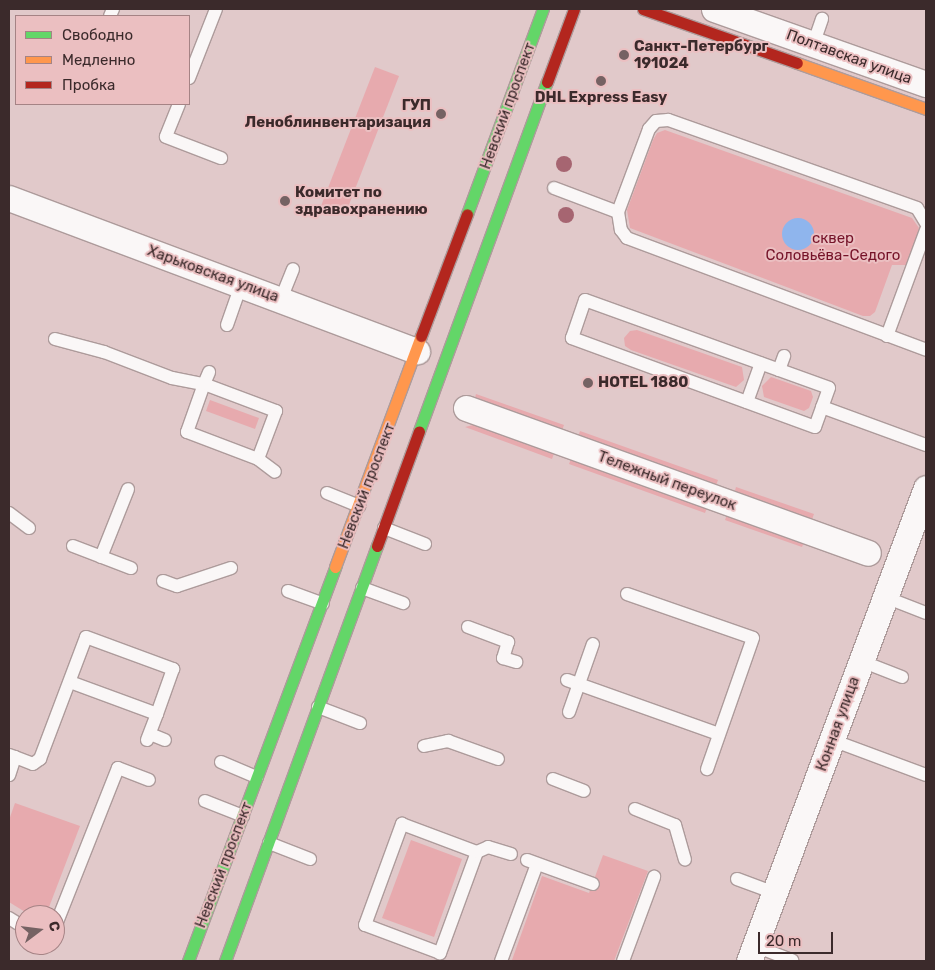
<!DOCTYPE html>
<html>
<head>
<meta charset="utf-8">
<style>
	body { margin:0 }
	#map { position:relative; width:935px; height:970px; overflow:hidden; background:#e1c9ca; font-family:Rubik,sans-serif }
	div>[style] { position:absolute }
	.green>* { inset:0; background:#e7aaae }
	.water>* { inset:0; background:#8fb5ed }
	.round { border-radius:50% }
	.roads { filter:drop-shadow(1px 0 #ad9b9b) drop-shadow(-1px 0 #ad9b9b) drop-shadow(0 1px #ad9b9b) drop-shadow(0 -1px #ad9b9b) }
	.lane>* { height:12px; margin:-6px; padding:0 6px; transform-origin:6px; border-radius:6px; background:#faf7f7 }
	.street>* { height:25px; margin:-12.5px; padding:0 12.5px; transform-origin:12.5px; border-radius:12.5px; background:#faf7f7 }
	.fast>* { height:11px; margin:-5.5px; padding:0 5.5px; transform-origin:5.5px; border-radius:5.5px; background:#63d668 }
	.slow>* { height:11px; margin:-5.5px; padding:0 5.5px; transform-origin:5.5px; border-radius:5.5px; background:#ff974d }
	.jam>* { height:11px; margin:-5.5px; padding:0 5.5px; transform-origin:5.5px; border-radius:5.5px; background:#b3261e }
	.trees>* { width:16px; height:16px; margin:-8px; border-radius:50%; background:#a66571 }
	.dots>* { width:14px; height:14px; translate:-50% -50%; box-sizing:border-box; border:2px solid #ebbfc1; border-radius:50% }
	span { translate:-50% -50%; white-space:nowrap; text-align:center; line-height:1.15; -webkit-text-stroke:4px #ebbfc1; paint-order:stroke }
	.poi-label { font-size:15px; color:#3b2a2b; font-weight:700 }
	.left { translate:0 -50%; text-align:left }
	.right { translate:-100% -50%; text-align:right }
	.street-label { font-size:15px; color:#3b2a2b }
	.park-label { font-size:15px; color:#761329 }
	.frame { position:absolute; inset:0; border:10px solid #3b2a2b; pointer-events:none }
	.legend { position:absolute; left:15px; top:15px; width:175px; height:90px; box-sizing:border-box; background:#ebbfc1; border:1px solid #a58385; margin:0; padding:6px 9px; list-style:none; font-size:15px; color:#3b2a2b }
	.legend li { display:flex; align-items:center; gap:10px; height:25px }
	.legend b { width:25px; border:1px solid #a58385 }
	.north { position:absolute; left:15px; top:905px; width:50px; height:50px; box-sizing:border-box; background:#ebbfc1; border:1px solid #a58385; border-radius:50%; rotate:75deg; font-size:14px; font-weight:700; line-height:20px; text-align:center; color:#3b2a2b }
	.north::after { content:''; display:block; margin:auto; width:18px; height:22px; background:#756263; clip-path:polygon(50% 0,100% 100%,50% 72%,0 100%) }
	.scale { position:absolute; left:758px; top:932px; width:75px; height:22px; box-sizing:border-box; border:2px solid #3b2a2b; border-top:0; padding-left:6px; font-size:15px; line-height:18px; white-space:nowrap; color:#3b2a2b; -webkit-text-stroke:4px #ebbfc1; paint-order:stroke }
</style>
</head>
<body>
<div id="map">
	<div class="green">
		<div style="clip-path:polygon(375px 67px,399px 76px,345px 215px,321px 206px)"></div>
		<div style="clip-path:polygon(665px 130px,912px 218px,919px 228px,908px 265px,892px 265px,875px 312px,870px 316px,863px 316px,630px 228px,627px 210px,653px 140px,657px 133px)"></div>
		<div style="clip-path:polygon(637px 330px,742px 367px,744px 380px,736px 387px,631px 350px,625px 346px,624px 338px,630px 331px)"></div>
		<div style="clip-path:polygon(771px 377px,811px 391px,813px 397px,809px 408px,804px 411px,764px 397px,762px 386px)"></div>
		<div style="clip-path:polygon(476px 394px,564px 425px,560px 436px,475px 398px)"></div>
		<div style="clip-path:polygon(210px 400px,259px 418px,255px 429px,206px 411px)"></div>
		<div style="clip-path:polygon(477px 424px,556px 448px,552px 459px,465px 427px)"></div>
		<div style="clip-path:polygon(580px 431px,718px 480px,714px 491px,576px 442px)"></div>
		<div style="clip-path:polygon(573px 454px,709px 502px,705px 513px,569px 464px)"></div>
		<div style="clip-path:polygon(736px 487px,814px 514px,810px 525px,733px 498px)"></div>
		<div style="clip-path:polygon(729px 509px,806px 537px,802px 547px,725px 520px)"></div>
		<div style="clip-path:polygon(15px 803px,80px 826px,46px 915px,30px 915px,9px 902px,9px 820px)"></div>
		<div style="clip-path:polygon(411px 840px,462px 859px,434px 937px,382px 918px)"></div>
		<div style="clip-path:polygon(603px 855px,648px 871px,614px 961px,512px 960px,542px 876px,589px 893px)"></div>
	</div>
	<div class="water">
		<div class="round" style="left:782px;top:218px;width:32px;height:32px"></div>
	</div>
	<div class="roads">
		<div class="lane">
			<div style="left:110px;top:16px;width:8px;rotate:-67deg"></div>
			<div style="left:812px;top:48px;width:31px;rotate:-71deg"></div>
			<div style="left:189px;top:78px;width:74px;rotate:-68.6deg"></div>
			<div style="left:179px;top:104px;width:35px;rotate:112deg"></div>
			<div style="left:166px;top:137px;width:59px;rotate:20.9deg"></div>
			<div style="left:554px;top:188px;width:68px;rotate:20.6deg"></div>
			<div style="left:926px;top:223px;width:17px;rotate:-121deg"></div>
			<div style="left:917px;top:208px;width:264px;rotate:-160.5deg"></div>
			<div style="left:668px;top:120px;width:12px;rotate:175deg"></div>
			<div style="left:656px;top:121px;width:11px;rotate:131deg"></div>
			<div style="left:649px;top:129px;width:89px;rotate:110.5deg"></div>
			<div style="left:618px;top:212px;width:18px;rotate:81deg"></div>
			<div style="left:621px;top:230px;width:10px;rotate:53deg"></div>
			<div style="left:627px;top:238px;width:319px;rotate:20.5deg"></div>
			<div style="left:281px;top:299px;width:32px;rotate:-68deg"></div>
			<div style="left:585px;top:300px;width:259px;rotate:19.8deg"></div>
			<div style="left:829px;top:388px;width:41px;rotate:109.7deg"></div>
			<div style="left:815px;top:427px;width:259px;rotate:-159.9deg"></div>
			<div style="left:572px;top:338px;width:40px;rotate:-71.1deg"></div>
			<div style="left:227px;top:325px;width:42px;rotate:-70.7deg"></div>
			<div style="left:887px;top:336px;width:113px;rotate:-69.8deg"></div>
			<div style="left:55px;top:339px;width:51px;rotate:14.9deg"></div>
			<div style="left:104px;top:352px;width:73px;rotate:20.9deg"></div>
			<div style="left:172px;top:378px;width:33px;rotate:11deg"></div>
			<div style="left:204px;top:384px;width:77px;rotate:20.6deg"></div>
			<div style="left:276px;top:411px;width:51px;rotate:110.6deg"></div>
			<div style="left:258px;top:459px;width:76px;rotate:-159.2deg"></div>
			<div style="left:187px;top:432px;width:51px;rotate:-70.5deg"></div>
			<div style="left:204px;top:384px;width:13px;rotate:-67deg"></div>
			<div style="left:779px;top:370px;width:15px;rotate:-70deg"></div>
			<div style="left:747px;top:402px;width:41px;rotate:-70.3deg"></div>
			<div style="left:822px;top:407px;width:111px;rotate:20.1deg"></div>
			<div style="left:258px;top:459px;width:21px;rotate:37deg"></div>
			<div style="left:327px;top:493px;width:35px;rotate:22deg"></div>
			<div style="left:9px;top:513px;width:25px;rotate:37deg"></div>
			<div style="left:384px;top:528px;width:44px;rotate:21.3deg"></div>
			<div style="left:73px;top:546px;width:62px;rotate:20.8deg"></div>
			<div style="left:101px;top:557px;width:73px;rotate:-68.3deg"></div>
			<div style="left:163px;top:581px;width:15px;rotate:20deg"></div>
			<div style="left:177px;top:586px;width:57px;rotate:-18.4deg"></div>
			<div style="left:362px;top:588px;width:44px;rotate:20.1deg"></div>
			<div style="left:288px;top:591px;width:37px;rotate:20deg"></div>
			<div style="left:627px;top:594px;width:133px;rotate:19.2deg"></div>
			<div style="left:753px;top:638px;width:139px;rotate:109.3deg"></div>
			<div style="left:885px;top:597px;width:44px;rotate:21.3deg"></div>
			<div style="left:468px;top:627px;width:43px;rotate:20.6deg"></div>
			<div style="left:508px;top:642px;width:17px;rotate:107deg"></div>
			<div style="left:503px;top:658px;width:14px;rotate:17deg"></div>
			<div style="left:861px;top:661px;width:44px;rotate:21.3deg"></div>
			<div style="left:567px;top:680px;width:161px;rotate:19.6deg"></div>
			<div style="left:318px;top:707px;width:45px;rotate:20.9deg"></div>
			<div style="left:569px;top:712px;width:72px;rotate:-70.6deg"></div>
			<div style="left:150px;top:734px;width:16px;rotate:22deg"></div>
			<div style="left:147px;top:740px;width:28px;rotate:-69deg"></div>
			<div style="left:832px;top:740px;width:100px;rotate:20.4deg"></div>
			<div style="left:424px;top:746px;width:25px;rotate:-12deg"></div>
			<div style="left:448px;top:741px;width:53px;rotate:19.8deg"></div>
			<div style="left:9px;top:755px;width:6px;rotate:18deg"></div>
			<div style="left:15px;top:757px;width:19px;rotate:108deg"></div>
			<div style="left:15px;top:757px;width:19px;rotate:21deg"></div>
			<div style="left:33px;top:764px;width:9px;rotate:-36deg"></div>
			<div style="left:40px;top:759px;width:130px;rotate:-69.3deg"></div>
			<div style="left:86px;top:637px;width:93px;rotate:20.2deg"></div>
			<div style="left:173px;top:669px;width:48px;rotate:109.6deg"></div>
			<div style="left:157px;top:714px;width:93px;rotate:-159.8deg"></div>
			<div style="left:221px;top:762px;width:39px;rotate:23deg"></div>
			<div style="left:553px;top:779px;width:33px;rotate:21deg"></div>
			<div style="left:205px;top:801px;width:41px;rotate:21.5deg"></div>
			<div style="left:635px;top:809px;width:43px;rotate:21.8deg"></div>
			<div style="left:675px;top:825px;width:36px;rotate:74deg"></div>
			<div style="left:402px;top:824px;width:80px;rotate:20.5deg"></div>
			<div style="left:477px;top:852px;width:108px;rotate:110.1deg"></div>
			<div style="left:440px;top:953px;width:80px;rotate:-159.5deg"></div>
			<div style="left:365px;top:925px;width:108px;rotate:-69.9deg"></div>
			<div style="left:269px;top:843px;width:44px;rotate:21.3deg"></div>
			<div style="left:477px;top:852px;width:12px;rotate:-24deg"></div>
			<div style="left:488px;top:847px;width:24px;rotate:17deg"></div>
			<div style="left:527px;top:860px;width:70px;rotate:20deg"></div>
			<div style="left:737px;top:879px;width:40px;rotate:20.2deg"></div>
			<div style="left:9px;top:918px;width:19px;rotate:32deg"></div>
			<div style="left:55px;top:927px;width:171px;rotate:-68.4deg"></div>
			<div style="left:118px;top:768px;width:33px;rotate:21deg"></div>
			<div style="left:755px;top:946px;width:40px;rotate:21deg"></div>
			<div style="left:501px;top:961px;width:103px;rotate:-69.6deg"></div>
			<div style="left:623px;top:961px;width:90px;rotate:-69.7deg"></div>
		</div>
		<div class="street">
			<div style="left:714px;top:9px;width:225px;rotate:19.5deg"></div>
			<div style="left:9px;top:198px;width:436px;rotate:20.6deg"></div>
			<div style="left:466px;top:408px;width:427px;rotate:19.8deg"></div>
			<div style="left:749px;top:961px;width:505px;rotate:-69.48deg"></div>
		</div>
		<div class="fast">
			<div style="left:467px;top:214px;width:219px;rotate:-69.7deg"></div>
			<div style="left:419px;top:431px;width:372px;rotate:-69.9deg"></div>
			<div style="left:188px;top:961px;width:421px;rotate:-69.5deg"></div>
			<div style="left:225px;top:961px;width:442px;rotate:-69.9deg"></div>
		</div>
		<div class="slow">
			<div style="left:797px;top:63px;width:137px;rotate:19.6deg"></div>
			<div style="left:335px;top:567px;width:246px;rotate:-69.6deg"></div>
		</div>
		<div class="jam">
			<div style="left:643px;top:9px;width:163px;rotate:19.3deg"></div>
			<div style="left:547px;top:82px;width:78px;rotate:-69.7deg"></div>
			<div style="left:421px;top:336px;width:130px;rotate:-69.3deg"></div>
			<div style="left:377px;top:546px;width:122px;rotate:-69.9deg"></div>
		</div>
	</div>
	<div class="trees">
		<div style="left:564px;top:164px"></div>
		<div style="left:566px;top:215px"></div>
	</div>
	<div class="dots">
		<div style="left:624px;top:55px;background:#756263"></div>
		<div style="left:601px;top:81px;background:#756263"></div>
		<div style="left:441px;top:114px;background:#756263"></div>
		<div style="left:285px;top:201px;background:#756263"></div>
		<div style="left:588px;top:383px;background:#756263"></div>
	</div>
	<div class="poi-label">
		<span class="left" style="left:634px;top:55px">Санкт-Петербург<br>191024</span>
		<span style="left:601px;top:98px">DHL Express Easy</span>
		<span class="right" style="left:431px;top:114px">ГУП<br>Леноблинвентаризация</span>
		<span class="left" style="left:295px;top:201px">Комитет по<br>здравохранению</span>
		<span class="left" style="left:598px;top:383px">HOTEL 1880</span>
	</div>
	<div class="street-label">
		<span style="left:849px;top:57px;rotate:20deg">Полтавская улица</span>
		<span style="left:508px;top:106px;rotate:-70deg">Невский проспект</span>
		<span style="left:213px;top:274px;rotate:20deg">Харьковская улица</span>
		<span style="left:667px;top:481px;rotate:20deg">Тележный переулок</span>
		<span style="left:367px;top:486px;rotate:-69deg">Невский проспект</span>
		<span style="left:838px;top:724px;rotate:-70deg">Конная улица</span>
		<span style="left:224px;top:865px;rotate:-69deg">Невский проспект</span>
	</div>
	<div class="park-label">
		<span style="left:833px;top:247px">сквер<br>Соловьёва-Седого</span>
	</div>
	<div class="frame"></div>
	<ul class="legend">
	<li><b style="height:6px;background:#63d668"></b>Свободно</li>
	<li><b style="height:6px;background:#ff974d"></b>Медленно</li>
	<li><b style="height:6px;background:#b3261e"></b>Пробка</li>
	</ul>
	<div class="north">С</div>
	<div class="scale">20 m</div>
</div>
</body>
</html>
